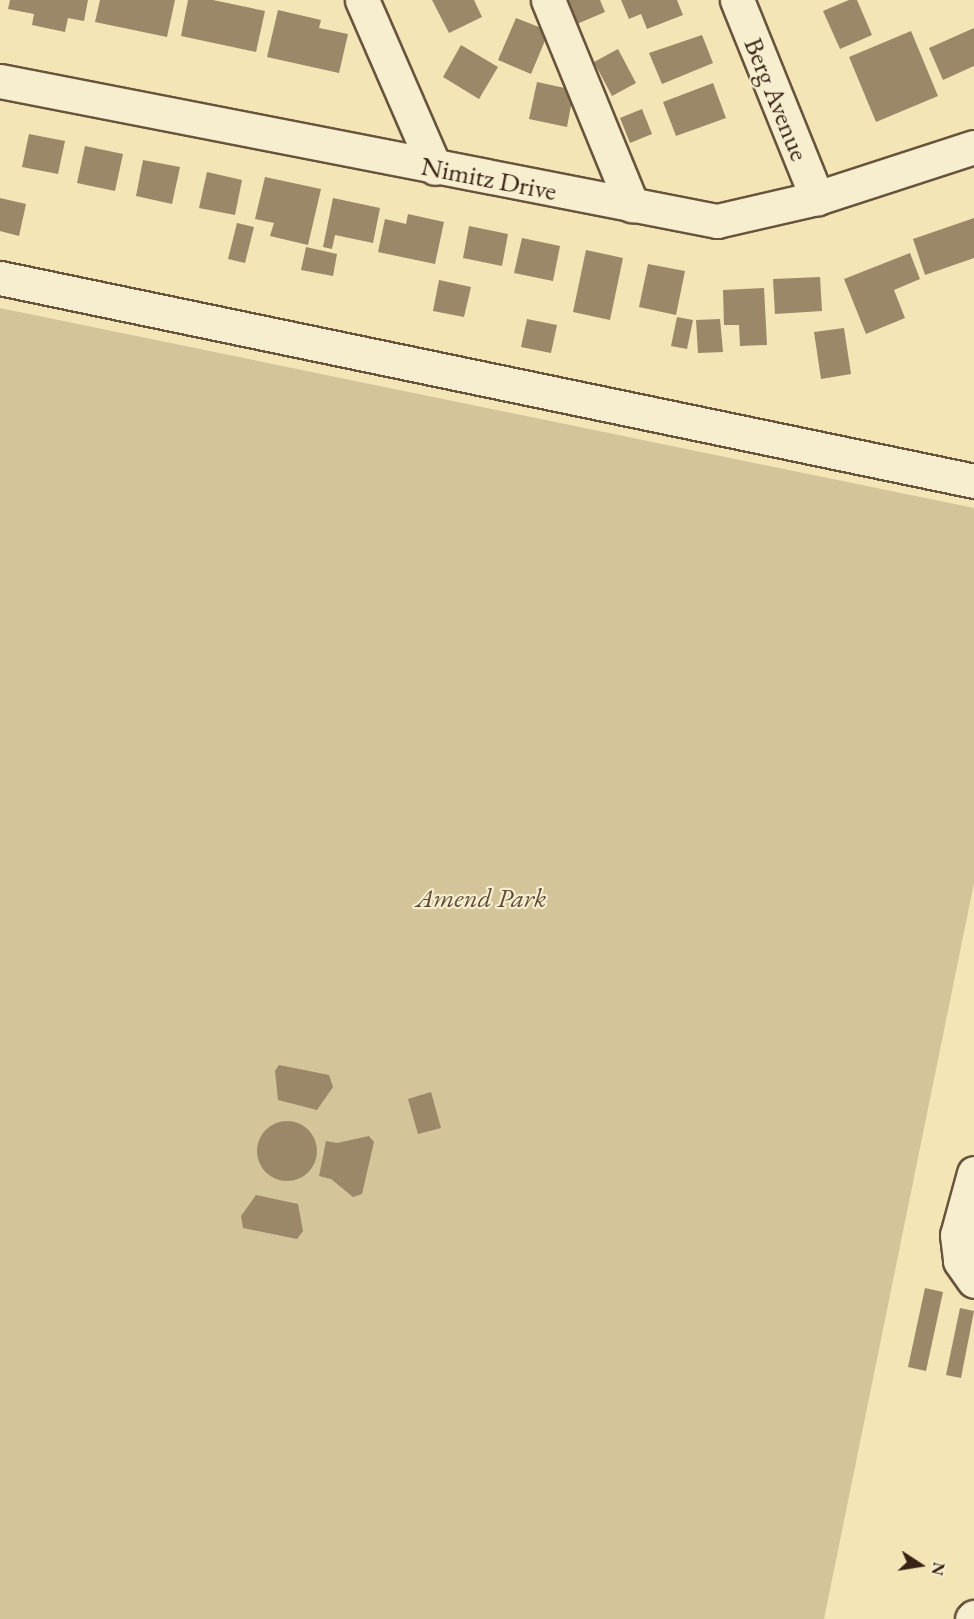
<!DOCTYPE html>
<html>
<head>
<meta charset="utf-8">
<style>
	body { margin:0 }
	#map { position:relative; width:974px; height:1619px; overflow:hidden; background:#f3e5b6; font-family:"EB Garamond",serif }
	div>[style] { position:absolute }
	.green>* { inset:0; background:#d3c49a }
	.building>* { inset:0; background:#9a8868 }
	.round { border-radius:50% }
	.roads { filter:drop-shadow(2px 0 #68543c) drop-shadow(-2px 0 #68543c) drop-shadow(0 2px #68543c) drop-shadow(0 -2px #68543c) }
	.minor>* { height:33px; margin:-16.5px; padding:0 16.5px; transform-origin:16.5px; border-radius:16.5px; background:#f7eed0 }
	span { translate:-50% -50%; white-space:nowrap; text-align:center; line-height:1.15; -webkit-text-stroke:4.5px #f7eed0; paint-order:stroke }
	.street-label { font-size:27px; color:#392314 }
	.park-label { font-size:27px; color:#604b36; font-style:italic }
	.north { position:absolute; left:890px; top:1535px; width:60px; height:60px; -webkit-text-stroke:4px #f7eed0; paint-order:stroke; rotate:102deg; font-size:16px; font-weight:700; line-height:24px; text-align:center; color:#392314 }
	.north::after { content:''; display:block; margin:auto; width:21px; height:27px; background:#392314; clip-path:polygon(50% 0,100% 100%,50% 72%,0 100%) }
</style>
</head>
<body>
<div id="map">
	<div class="green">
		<div style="clip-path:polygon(0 308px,974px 508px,974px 883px,824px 1619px,0 1619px)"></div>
	</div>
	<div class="building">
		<div style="clip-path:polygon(10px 0,88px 0,84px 21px,68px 18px,65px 32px,32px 25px,34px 14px,8px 9px)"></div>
		<div style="clip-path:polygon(100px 0,175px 0,167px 37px,95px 22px)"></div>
		<div style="clip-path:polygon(188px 0,213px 0,265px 11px,256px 52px,181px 36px)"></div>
		<div style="clip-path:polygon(432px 0,474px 0,482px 17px,449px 33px)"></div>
		<div style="clip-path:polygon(567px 0,600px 0,605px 12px,577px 24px)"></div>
		<div style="clip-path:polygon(621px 0,677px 0,683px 15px,647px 29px,641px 14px,629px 19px)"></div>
		<div style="clip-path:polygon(849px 0,857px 0,872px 35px,840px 49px,823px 11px)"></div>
		<div style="clip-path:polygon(278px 10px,321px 20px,319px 28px,348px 34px,339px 73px,267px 57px)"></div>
		<div style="clip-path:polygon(516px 18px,549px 31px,531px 74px,498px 60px)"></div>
		<div style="clip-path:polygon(974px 28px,974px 66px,943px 80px,929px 48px)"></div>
		<div style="clip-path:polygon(911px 31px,938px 96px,876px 122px,849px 57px)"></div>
		<div style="clip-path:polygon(702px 35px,713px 63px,662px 84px,649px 53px)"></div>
		<div style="clip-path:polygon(461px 45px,498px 67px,479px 99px,443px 77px)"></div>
		<div style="clip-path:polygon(618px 49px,636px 83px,612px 96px,594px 62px)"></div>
		<div style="clip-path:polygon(537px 82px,574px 90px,567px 127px,529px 119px)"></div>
		<div style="clip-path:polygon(713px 83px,726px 118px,676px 136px,663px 102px)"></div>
		<div style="clip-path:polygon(642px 109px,652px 134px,630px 143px,620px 118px)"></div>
		<div style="clip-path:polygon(29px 134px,65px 141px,58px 174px,22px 167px)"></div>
		<div style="clip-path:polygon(85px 146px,123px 154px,115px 191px,77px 183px)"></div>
		<div style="clip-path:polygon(143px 160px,180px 167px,172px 204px,136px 196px)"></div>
		<div style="clip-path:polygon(207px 172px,242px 180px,235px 215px,199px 208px)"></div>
		<div style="clip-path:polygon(265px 177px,321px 189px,308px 245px,270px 236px,274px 223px,255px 219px)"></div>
		<div style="clip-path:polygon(0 198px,26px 204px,19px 236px,0 231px)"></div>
		<div style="clip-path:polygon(333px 198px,380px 208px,373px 243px,335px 235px,332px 249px,323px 247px)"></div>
		<div style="clip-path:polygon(408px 214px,444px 222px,435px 264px,378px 252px,385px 219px,406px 224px)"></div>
		<div style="clip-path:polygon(974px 218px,974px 258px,925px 275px,913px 239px)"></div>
		<div style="clip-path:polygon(237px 223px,254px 227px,245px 263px,228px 259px)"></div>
		<div style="clip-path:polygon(469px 226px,508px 234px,502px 266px,463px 258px)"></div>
		<div style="clip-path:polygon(522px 238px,560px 246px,553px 281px,514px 273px)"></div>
		<div style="clip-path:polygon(306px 247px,337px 254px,333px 276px,301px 270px)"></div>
		<div style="clip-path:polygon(586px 250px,623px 258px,610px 320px,573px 312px)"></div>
		<div style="clip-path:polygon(910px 253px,920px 279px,894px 290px,905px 318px,866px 334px,844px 279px)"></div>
		<div style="clip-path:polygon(648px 264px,685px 271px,676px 315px,639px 307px)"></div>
		<div style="clip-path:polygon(820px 277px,822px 311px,775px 314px,773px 279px)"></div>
		<div style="clip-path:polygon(439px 280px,471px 287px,464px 317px,433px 311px)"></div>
		<div style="clip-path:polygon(764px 288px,767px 345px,740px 346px,739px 325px,724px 325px,723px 290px)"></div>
		<div style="clip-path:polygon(677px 317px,693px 320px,687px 349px,671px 346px)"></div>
		<div style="clip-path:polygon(527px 319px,557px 325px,551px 353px,521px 347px)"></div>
		<div style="clip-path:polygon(720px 319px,723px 352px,698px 353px,696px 320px)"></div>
		<div style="clip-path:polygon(844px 328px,851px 374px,821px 379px,814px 332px)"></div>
		<div style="clip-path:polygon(279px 1065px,329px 1075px,333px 1087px,317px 1110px,278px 1100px,275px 1071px)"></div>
		<div style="clip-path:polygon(431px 1092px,441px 1128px,418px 1134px,408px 1099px)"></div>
		<div class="round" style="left:257px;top:1121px;width:60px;height:60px"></div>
		<div style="clip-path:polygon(369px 1136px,374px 1142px,362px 1194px,353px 1197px,331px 1179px,319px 1176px,326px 1141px,337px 1143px)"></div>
		<div style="clip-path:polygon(256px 1195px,298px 1204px,303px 1231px,297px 1239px,243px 1228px,241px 1216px)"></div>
		<div style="clip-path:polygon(925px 1288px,943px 1292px,926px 1371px,908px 1367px)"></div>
		<div style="clip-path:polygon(960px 1308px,974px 1311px,961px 1378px,946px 1375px)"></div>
	</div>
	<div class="roads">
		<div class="minor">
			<div style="left:362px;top:0;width:183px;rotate:66.5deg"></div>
			<div style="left:548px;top:0;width:222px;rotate:67.7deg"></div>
			<div style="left:737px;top:0;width:214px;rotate:68deg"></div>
			<div style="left:0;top:81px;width:731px;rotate:11.05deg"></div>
			<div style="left:717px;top:221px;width:103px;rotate:-13deg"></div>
			<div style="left:817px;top:198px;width:165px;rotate:-18deg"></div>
			<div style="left:0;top:278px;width:995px;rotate:11.77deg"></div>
			<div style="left:974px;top:1173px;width:64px;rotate:105.3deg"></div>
			<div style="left:957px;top:1235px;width:26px;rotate:83deg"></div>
			<div style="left:960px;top:1261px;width:24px;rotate:55deg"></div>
			<div style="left:972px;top:1619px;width:3px;rotate:-45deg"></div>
		</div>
	</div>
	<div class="street-label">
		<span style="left:777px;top:99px;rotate:68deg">Berg Avenue</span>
		<span style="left:489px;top:178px;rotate:11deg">Nimitz Drive</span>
	</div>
	<div class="park-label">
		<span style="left:481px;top:898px">Amend Park</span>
	</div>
	<div class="north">N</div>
</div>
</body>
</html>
